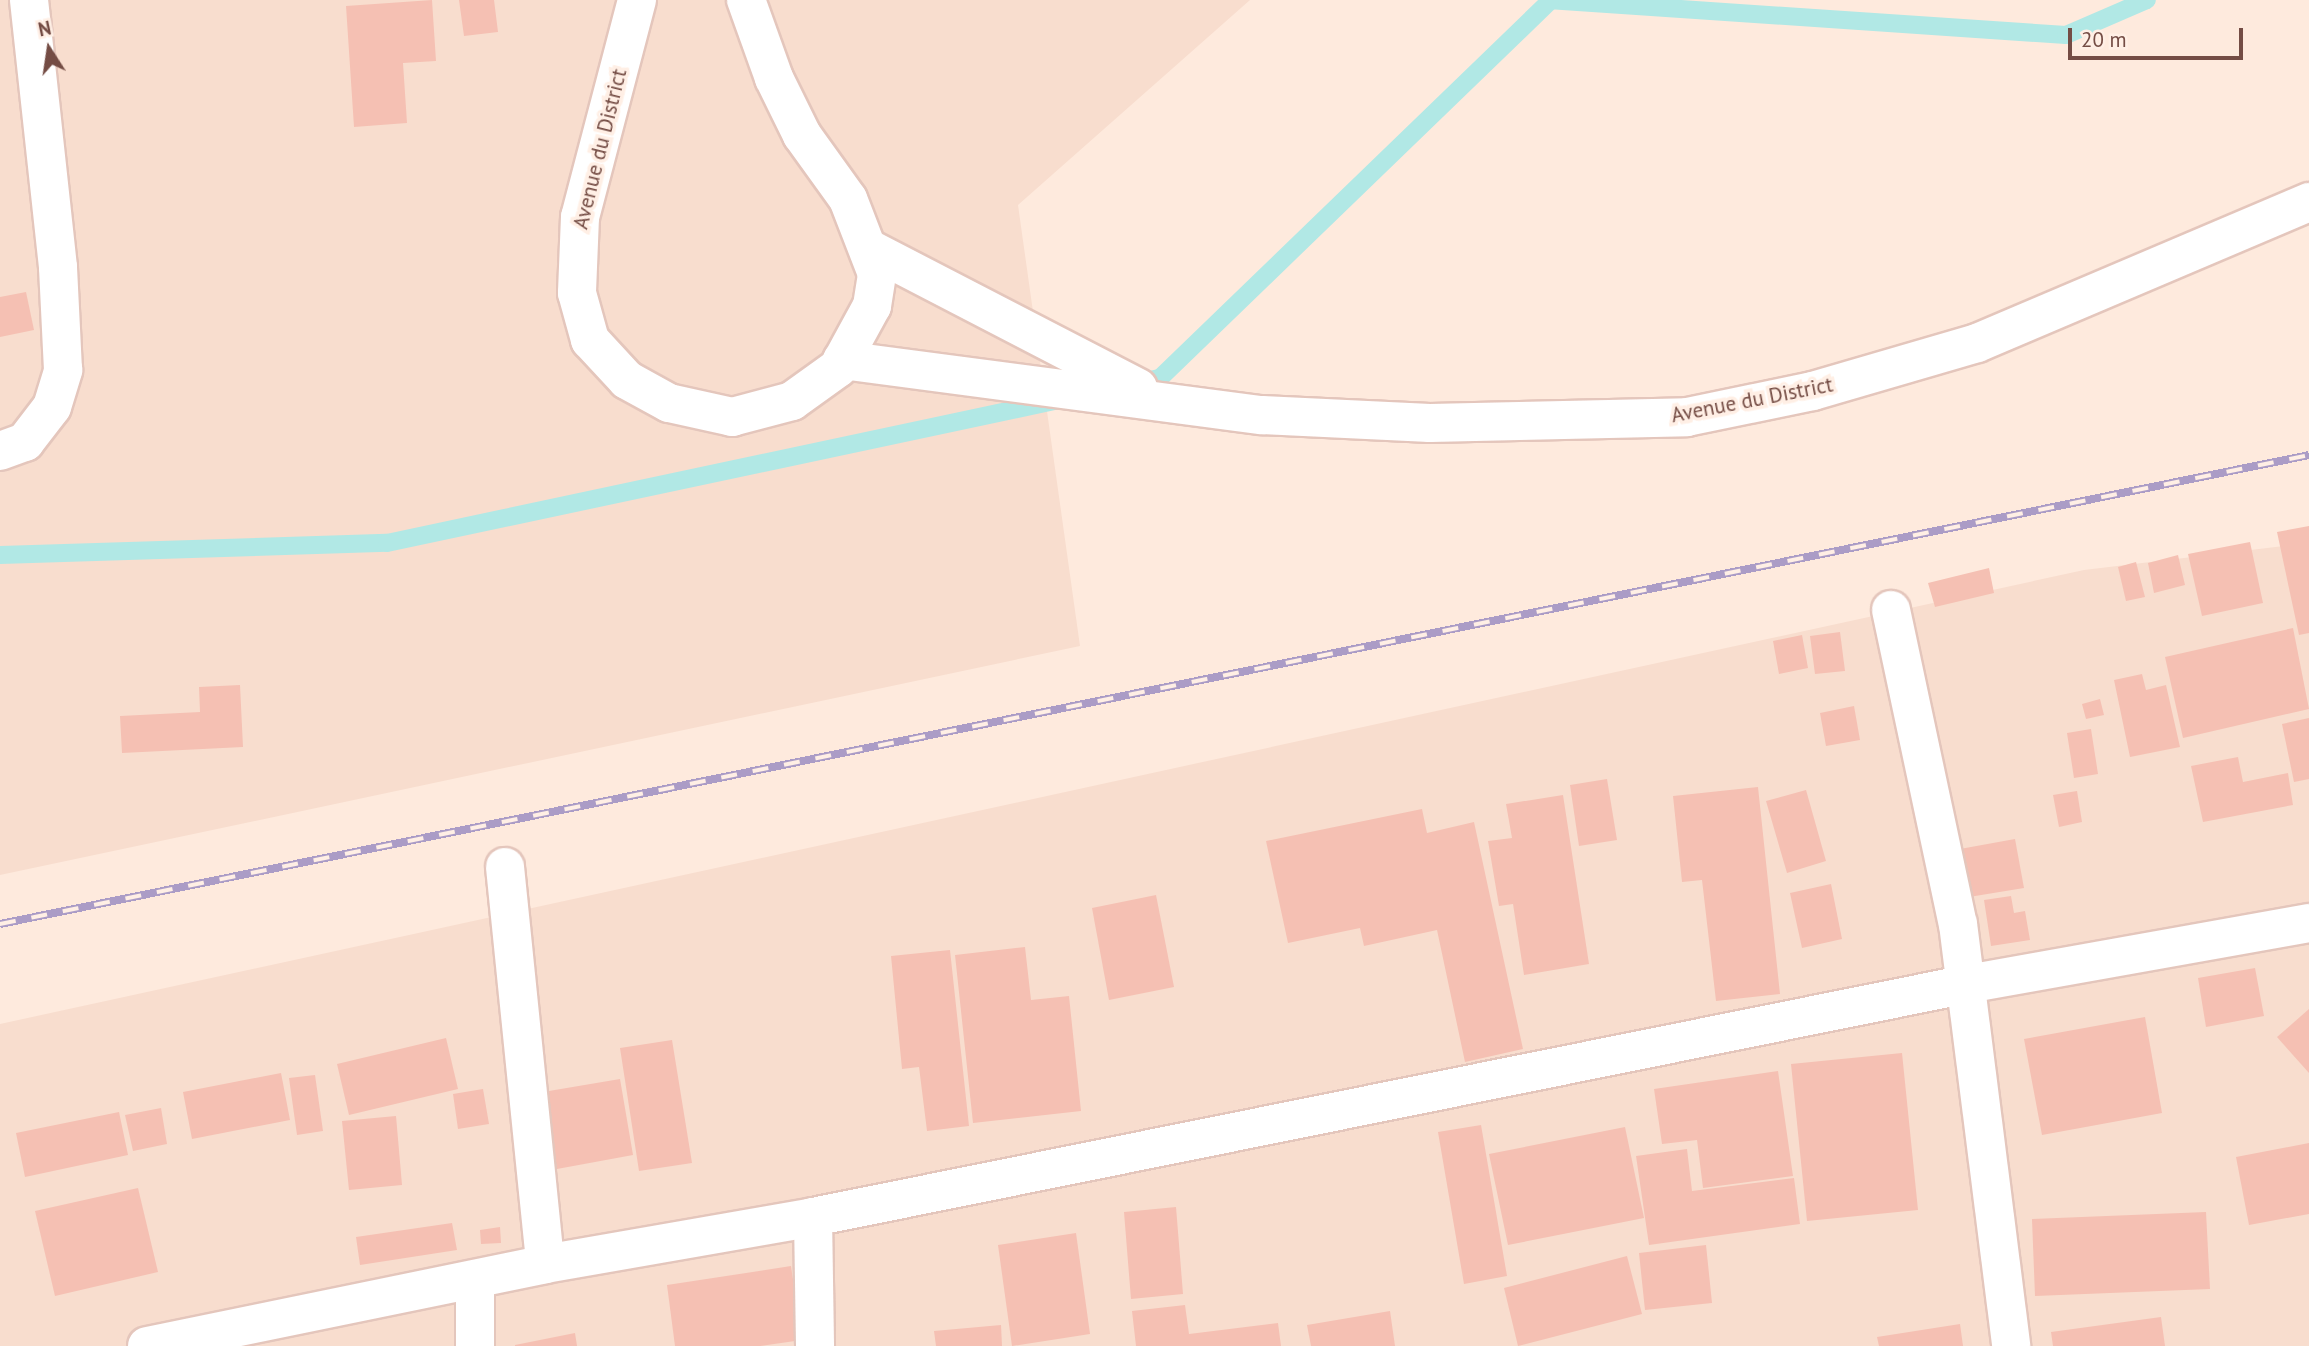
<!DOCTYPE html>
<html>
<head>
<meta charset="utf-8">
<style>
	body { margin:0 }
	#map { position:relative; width:2309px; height:1346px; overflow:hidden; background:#feeadd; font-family:"PT Sans",sans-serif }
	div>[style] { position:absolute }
	.residential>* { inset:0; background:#f8ddce }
	.stream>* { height:18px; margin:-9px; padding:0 9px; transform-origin:9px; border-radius:9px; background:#b1e8e5 }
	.building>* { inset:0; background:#f5c0b3 }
	.roads { filter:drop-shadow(2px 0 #e4c6bc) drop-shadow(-2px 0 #e4c6bc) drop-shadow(0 2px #e4c6bc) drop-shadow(0 -2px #e4c6bc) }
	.minor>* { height:38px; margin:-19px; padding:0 19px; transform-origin:19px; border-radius:19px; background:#fff }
	.rail>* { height:8px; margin-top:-4px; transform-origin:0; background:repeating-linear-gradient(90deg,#ffefe5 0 16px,#ab9cc6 0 32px); box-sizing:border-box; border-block:2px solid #ab9cc6 }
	span { translate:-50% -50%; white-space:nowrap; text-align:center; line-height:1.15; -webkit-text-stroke:7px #ffefe5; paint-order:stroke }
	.street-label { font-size:21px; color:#744c44 }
	.north { position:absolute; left:14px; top:14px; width:70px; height:70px; -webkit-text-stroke:5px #ffefe5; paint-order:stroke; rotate:348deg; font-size:19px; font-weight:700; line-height:28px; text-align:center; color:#744c44 }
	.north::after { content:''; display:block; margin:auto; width:24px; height:32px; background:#744c44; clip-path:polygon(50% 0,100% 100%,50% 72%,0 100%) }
	.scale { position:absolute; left:2068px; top:28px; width:175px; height:32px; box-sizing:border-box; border:4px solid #744c44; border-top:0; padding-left:9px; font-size:21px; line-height:24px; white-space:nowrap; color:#744c44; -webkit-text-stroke:5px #ffefe5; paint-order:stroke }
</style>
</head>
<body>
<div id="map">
	<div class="residential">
		<div style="clip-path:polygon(0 0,1250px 0,1018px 205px,1080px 646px,0 875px)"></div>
		<div style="clip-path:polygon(2309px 543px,2309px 1346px,0 1346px,0 1024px,2084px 570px)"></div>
	</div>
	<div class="stream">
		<div style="left:1548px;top:0;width:519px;rotate:3.87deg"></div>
		<div style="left:2066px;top:35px;width:88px;rotate:-23.4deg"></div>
		<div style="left:1131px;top:384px;width:30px;rotate:-12deg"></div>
		<div style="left:1160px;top:378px;width:542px;rotate:-44.03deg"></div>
		<div style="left:0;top:555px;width:387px;rotate:-1.8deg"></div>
		<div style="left:387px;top:543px;width:687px;rotate:-12.01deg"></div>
	</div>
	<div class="building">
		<div style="clip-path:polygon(432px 0,436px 61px,403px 63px,407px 123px,354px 127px,346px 6px)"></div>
		<div style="clip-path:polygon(459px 0,494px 0,498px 32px,464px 36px)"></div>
		<div style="clip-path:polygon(26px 292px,34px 330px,0 337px,0 297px)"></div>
		<div style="clip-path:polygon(2309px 526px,2309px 633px,2299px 635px,2277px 532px)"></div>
		<div style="clip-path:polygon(2250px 542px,2263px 603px,2202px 616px,2188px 554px)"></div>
		<div style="clip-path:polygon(2178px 555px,2185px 585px,2154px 593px,2148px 563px)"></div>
		<div style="clip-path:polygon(2136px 562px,2145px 597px,2126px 601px,2118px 567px)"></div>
		<div style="clip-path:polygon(1989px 568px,1994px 593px,1935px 607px,1928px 583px)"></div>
		<div style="clip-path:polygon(2293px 628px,2309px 709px,2183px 738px,2165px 657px)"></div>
		<div style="clip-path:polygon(1840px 632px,1845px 671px,1815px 674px,1810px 636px)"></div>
		<div style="clip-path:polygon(1802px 635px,1808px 668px,1779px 674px,1773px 641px)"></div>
		<div style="clip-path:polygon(2142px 674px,2146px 690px,2166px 685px,2180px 747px,2130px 757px,2114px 680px)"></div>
		<div style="clip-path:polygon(240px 685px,243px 747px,122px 753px,120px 716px,200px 712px,199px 687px)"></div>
		<div style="clip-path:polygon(2100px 699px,2104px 715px,2086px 719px,2082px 704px)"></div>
		<div style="clip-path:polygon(1854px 706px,1860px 740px,1826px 746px,1820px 713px)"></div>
		<div style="clip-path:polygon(2309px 718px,2309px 779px,2294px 782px,2282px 724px)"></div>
		<div style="clip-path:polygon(2091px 729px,2098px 774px,2074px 778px,2067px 733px)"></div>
		<div style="clip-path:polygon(2238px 757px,2243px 782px,2288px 773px,2293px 805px,2203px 822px,2191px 766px)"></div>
		<div style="clip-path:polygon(1607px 779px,1617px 840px,1579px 846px,1570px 785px)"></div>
		<div style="clip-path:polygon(1758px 787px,1780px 994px,1716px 1001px,1702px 880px,1682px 882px,1673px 796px)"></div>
		<div style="clip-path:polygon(1806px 790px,1826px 861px,1787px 873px,1766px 801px)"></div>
		<div style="clip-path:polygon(2077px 791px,2082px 822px,2059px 827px,2053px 795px)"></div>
		<div style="clip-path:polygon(1563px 795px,1589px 964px,1524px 975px,1513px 904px,1499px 906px,1488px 841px,1512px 838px,1506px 804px)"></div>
		<div style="clip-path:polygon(1422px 809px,1427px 833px,1474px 822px,1523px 1049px,1465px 1062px,1437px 930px,1364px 946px,1360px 928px,1288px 943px,1266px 841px)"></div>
		<div style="clip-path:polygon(2015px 839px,2024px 888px,1969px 897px,1960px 849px)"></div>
		<div style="clip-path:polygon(1831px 884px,1842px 939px,1802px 948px,1790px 893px)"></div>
		<div style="clip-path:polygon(1156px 895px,1174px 987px,1109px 1000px,1092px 908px)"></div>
		<div style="clip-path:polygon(2011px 896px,2014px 913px,2025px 911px,2030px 940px,1991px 946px,1984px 900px)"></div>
		<div style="clip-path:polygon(1025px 947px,1031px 1000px,1069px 996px,1081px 1111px,973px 1123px,955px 955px)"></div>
		<div style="clip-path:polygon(950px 950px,969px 1126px,927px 1131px,919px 1067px,902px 1069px,891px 956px)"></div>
		<div style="clip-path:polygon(2255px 968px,2264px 1016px,2206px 1027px,2198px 978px)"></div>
		<div style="clip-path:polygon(2309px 1009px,2309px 1073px,2277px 1037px)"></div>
		<div style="clip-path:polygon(2145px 1017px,2162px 1113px,2042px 1135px,2024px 1039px)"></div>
		<div style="clip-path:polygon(446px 1038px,458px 1089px,349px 1115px,337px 1064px)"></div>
		<div style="clip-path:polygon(672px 1040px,692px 1163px,639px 1171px,620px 1048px)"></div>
		<div style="clip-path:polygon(1902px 1053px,1918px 1210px,1807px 1221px,1791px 1064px)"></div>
		<div style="clip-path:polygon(1778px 1071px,1793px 1176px,1703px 1188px,1697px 1140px,1662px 1144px,1654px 1089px)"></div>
		<div style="clip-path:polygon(281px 1073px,290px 1120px,192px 1139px,183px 1092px)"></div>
		<div style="clip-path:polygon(315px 1075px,323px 1131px,297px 1135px,289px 1078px)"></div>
		<div style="clip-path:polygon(620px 1079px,633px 1155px,557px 1169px,543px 1092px)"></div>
		<div style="clip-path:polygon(483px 1089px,489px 1124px,458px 1129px,453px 1094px)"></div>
		<div style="clip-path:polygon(161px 1108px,167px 1144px,133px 1151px,125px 1115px)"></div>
		<div style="clip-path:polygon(119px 1112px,128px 1155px,25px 1177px,16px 1133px)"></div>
		<div style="clip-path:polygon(396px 1116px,402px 1185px,349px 1190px,342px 1121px)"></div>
		<div style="clip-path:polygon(1481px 1125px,1507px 1276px,1464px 1284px,1438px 1132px)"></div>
		<div style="clip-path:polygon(1625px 1127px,1644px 1218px,1508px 1245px,1489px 1154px)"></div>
		<div style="clip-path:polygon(2309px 1143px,2309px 1214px,2249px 1225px,2236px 1157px)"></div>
		<div style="clip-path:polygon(1687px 1149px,1692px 1191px,1794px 1178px,1800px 1224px,1649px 1245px,1636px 1156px)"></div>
		<div style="clip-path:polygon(138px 1188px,158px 1272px,55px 1296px,35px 1211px)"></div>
		<div style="clip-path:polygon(1176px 1207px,1183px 1294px,1131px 1299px,1124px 1212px)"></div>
		<div style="clip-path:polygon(2206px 1212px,2210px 1289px,2035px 1296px,2032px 1219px)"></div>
		<div style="clip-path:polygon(452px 1223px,457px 1250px,360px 1265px,356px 1237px)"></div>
		<div style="clip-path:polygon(500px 1227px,501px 1243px,481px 1244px,480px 1230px)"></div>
		<div style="clip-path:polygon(1076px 1233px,1090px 1334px,1012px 1346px,998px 1245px)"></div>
		<div style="clip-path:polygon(1706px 1245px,1712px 1303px,1645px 1310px,1639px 1253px)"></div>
		<div style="clip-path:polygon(1627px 1256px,1642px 1314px,1518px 1346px,1504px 1288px)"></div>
		<div style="clip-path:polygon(791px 1266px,802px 1340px,760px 1346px,675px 1346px,667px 1285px)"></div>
		<div style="clip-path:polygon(1185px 1305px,1189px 1334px,1278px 1323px,1281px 1346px,1136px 1346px,1132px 1311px)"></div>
		<div style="clip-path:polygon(1390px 1311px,1395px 1346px,1311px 1346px,1307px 1325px)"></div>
		<div style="clip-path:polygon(2161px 1317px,2165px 1346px,2053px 1346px,2051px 1332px)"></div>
		<div style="clip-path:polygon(1960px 1324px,1963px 1346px,1879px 1346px,1877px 1337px)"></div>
		<div style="clip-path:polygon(1001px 1325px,1002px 1346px,936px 1346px,934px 1331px)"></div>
		<div style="clip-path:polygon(575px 1333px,577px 1346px,515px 1346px,515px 1345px)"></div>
	</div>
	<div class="roads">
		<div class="minor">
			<div style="left:637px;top:0;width:224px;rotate:104.7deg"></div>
			<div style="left:580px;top:217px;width:76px;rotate:92.3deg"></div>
			<div style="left:577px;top:293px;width:49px;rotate:74.5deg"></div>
			<div style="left:590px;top:340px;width:54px;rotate:47.2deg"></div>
			<div style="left:627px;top:380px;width:48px;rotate:28.7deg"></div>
			<div style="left:669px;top:403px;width:65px;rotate:12.5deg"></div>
			<div style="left:732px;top:417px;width:62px;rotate:-14.9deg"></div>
			<div style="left:792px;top:401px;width:57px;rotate:-35.7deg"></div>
			<div style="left:838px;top:368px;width:71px;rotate:-61.3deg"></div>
			<div style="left:872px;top:306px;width:32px;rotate:-81deg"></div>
			<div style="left:877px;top:274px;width:80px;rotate:-111.1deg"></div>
			<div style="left:848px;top:199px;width:79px;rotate:-125.7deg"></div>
			<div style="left:802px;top:135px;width:64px;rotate:-116.2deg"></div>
			<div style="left:774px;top:78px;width:83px;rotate:-109.7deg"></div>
			<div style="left:870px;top:249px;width:302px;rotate:27.4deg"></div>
			<div style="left:842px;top:360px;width:424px;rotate:7.5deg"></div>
			<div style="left:1262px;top:415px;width:168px;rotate:2.7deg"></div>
			<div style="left:1430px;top:423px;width:257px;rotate:-1.3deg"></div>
			<div style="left:1687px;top:417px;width:129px;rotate:-11.7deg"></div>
			<div style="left:1813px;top:391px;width:171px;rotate:-16.3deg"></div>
			<div style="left:1977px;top:343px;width:361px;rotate:-23deg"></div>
			<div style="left:0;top:451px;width:27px;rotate:-20deg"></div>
			<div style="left:25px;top:442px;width:44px;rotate:-52.4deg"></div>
			<div style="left:52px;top:407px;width:39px;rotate:-73deg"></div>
			<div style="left:63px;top:370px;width:103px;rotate:-92.8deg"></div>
			<div style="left:58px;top:267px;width:269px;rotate:-96.2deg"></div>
			<div style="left:1891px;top:610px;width:321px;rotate:78deg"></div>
			<div style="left:1958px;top:924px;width:425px;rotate:82.8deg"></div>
			<div style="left:505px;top:867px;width:399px;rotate:84.2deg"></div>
			<div style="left:813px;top:1217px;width:129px;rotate:89.1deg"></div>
			<div style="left:147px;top:1346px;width:406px;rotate:-11.6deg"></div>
			<div style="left:545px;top:1264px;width:272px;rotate:-9.9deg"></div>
			<div style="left:813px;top:1217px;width:1177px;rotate:-11.41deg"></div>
			<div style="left:1967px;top:984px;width:347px;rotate:-10.1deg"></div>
			<div style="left:475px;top:1346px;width:64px;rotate:-90deg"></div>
		</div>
	</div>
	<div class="rail">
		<div style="left:0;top:924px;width:2356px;rotate:-11.48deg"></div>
	</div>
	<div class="street-label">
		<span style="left:600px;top:149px;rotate:-76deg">Avenue du District</span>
		<span style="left:1752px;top:400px;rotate:-11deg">Avenue du District</span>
	</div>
	<div class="north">N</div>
	<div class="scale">20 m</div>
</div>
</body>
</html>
